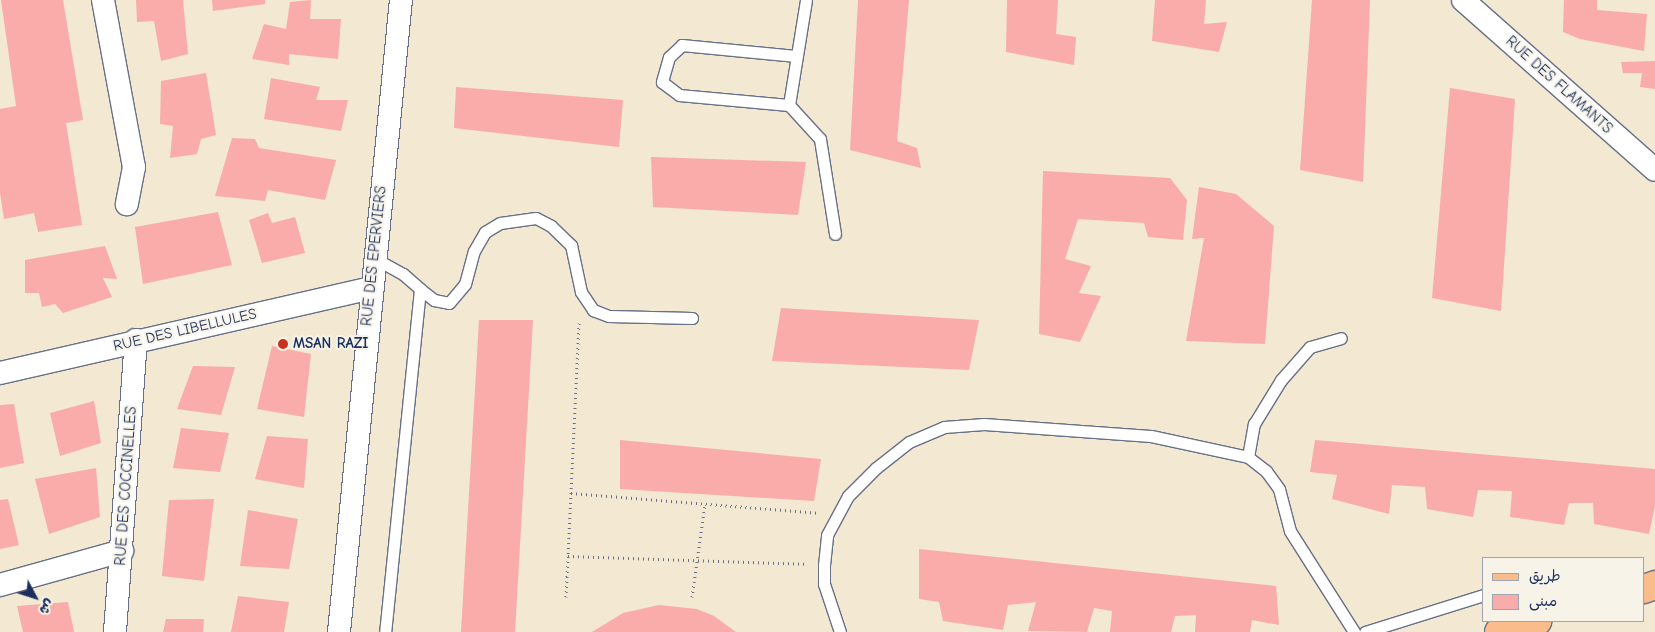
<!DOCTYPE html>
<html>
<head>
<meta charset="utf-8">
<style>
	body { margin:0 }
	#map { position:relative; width:1655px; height:632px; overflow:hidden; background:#f3e8d1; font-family:"Comic Neue","Playpen Sans Arabic",sans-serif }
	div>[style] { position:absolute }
	.building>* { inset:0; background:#faacaa }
	.path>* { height:3px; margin-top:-1.5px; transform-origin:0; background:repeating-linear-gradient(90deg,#677086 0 1px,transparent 0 5px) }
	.roads { filter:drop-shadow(1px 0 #677086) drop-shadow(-1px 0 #677086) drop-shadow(0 1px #677086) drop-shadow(0 -1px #677086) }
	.service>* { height:11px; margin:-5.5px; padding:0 5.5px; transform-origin:5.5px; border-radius:5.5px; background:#fff }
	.minor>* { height:22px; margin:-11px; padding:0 11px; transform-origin:11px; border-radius:11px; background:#fff }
	.primary>* { height:28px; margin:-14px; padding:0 14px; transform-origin:14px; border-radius:14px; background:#fabc8b }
	.dots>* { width:14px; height:14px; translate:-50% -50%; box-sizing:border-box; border:2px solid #f7f3e8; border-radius:50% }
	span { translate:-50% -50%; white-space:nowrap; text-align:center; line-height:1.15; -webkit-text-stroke:4px #f7f3e8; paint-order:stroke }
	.street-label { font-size:15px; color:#1b2f5e }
	.poi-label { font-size:15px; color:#1b2f5e; font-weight:700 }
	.left { translate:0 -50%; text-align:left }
	.legend { position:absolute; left:1482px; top:557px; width:162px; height:65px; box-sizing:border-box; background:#f7f3e8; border:1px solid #9fa5b1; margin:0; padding:6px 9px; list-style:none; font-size:15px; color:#1b2f5e }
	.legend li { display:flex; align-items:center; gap:10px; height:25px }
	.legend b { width:25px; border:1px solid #9fa5b1 }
	.north { position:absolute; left:10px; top:572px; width:50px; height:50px; -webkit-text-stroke:4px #f7f3e8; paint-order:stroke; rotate:130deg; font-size:14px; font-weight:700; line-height:20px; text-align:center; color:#1b2f5e }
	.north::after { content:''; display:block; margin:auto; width:18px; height:22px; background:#1b2f5e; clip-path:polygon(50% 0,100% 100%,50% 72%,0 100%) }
</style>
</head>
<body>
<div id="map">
	<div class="building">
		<div style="clip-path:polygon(1px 0,63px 0,83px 120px,66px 123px,82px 225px,38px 232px,34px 213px,4px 219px,0 193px,0 109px,16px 106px)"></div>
		<div style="clip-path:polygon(136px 0,183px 0,188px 54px,161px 61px,154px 21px,137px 22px)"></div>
		<div style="clip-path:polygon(212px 0,265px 0,265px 4px,213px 11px)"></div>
		<div style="clip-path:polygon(311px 0,310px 19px,341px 19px,338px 59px,289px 54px,289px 65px,252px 59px,264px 24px,286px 29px,290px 2px)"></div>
		<div style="clip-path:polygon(858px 0,909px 0,897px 141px,917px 148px,921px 168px,850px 150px)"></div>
		<div style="clip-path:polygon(1007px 0,1058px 0,1056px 34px,1076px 37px,1074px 65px,1006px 52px)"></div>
		<div style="clip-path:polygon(1155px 0,1206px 0,1204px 24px,1227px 22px,1219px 52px,1152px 41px)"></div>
		<div style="clip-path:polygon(1312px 0,1370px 0,1363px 182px,1300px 170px)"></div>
		<div style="clip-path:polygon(1564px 0,1597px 0,1597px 10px,1647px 14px,1644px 51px,1580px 39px,1563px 32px)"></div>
		<div style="clip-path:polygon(1655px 61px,1655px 89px,1640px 87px,1642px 73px,1623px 73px,1621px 62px)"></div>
		<div style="clip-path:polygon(206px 73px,216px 135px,201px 139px,197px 154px,170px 158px,173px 126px,160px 124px,161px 81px)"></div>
		<div style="clip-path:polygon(271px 78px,320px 87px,316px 100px,348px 100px,341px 131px,264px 119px)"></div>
		<div style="clip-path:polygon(456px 87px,623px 100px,619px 147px,454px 128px)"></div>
		<div style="clip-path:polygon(1450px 88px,1515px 99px,1501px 311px,1432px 298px)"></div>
		<div style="clip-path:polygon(232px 138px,255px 139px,259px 148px,336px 160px,325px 200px,268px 190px,265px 201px,215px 196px)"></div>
		<div style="clip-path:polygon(651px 157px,806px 162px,798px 215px,653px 207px)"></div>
		<div style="clip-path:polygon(1043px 171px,1170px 178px,1187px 200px,1183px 240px,1148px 237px,1144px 223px,1078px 219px,1065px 259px,1091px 266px,1079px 293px,1101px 296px,1080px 342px,1039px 334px)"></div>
		<div style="clip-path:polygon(1199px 187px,1236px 194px,1274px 226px,1265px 344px,1186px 341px,1204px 238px,1192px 239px)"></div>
		<div style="clip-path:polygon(218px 212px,232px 265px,143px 284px,135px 227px)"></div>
		<div style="clip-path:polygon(268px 213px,272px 223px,295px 217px,305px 253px,262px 263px,249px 220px)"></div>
		<div style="clip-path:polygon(105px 246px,117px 279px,103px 278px,112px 297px,63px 313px,55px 304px,42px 307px,39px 293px,25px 293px,25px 260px)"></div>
		<div style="clip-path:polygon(781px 308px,979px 320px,969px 370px,772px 361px)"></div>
		<div style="clip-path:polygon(479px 320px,533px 320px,515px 632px,461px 632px)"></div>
		<div style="clip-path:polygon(272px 346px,311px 354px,304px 417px,257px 409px)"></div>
		<div style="clip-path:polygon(193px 366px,235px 367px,221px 415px,177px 409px)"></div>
		<div style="clip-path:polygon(94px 401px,101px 443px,60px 456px,50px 413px)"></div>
		<div style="clip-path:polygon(14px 404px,24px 463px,0 468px,0 405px)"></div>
		<div style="clip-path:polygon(181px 428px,229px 433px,220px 472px,173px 468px)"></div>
		<div style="clip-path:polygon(267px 436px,308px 439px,304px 488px,255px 479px)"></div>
		<div style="clip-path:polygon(620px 440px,821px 459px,814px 501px,620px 489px)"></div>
		<div style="clip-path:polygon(1315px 440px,1655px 469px,1655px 506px,1649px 534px,1594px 524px,1593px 503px,1569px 503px,1564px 525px,1510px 517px,1512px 491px,1478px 490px,1473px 517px,1427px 509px,1425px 487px,1392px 485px,1389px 514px,1332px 499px,1337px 475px,1310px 472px)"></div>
		<div style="clip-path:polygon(96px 468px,100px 517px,49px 534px,35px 479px)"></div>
		<div style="clip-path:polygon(8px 499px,19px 545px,0 549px,0 500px)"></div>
		<div style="clip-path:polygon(214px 499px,204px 581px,162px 576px,169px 500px)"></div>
		<div style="clip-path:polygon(248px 510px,298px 519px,289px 569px,240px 566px)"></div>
		<div style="clip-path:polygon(919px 549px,1276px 586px,1279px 625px,1252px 620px,1250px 632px,1195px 632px,1196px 615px,1175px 616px,1171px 632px,1110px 632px,1112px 611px,1094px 608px,1087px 632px,1028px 631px,1036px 602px,1008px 605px,1003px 630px,943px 621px,939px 602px,919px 599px)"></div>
		<div style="clip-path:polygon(238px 596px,289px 602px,284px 632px,231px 632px)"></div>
		<div style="clip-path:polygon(68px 602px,74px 632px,23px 632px,17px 606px)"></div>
		<div style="clip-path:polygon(659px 605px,697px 609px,714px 616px,736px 632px,592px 632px,623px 613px)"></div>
		<div style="clip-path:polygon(166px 619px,204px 619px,203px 632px,163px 632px)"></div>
	</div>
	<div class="path">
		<div style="left:579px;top:323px;width:233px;rotate:92.7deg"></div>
		<div style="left:568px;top:556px;width:237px;rotate:1.9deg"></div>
		<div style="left:571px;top:493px;width:247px;rotate:4.6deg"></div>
		<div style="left:566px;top:597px;width:41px;rotate:-87.2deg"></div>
		<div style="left:692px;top:597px;width:94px;rotate:-82deg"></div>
	</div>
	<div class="roads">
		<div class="service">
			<div style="left:796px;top:56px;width:115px;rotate:-174.5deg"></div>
			<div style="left:682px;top:45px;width:18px;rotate:137deg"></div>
			<div style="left:669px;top:57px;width:26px;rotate:106deg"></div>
			<div style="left:662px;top:82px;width:21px;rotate:37deg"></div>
			<div style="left:679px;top:95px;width:110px;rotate:5.2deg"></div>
			<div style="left:789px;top:105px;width:106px;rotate:-80.8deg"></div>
			<div style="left:789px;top:105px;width:46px;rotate:47.6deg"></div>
			<div style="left:820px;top:139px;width:96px;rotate:81deg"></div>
			<div style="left:374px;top:258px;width:33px;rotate:29deg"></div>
			<div style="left:403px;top:274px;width:23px;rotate:41deg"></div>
			<div style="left:420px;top:289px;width:345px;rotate:95.8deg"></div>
			<div style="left:420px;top:289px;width:18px;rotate:38deg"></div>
			<div style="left:434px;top:300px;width:15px;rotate:11deg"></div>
			<div style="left:449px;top:303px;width:25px;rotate:-50deg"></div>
			<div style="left:465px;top:284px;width:34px;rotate:-75deg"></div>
			<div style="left:474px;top:251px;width:22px;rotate:-60deg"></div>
			<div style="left:485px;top:232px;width:17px;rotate:-31deg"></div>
			<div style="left:500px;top:223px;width:36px;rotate:-8deg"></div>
			<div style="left:536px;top:218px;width:17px;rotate:28deg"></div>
			<div style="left:551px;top:226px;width:28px;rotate:44deg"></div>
			<div style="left:571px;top:245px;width:48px;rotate:78deg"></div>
			<div style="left:581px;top:292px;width:22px;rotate:56deg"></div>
			<div style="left:593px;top:310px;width:17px;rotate:21deg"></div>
			<div style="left:609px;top:316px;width:83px;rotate:1.4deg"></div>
			<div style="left:1248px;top:457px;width:34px;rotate:-80deg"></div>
			<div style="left:1254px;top:424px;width:52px;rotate:-58.5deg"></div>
			<div style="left:1281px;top:380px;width:44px;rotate:-48.7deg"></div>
			<div style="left:1310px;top:347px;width:32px;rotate:-16deg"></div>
			<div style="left:840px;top:632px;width:51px;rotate:-108.4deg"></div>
			<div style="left:824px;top:584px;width:19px;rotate:-90deg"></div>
			<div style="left:824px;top:565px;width:30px;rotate:-84deg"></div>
			<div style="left:827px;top:535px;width:44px;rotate:-61.7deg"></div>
			<div style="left:848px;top:496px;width:40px;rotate:-45deg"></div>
			<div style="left:876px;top:468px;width:42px;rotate:-38.2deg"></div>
			<div style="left:909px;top:442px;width:38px;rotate:-23deg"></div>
			<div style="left:944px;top:427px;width:40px;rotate:-4.3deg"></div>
			<div style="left:984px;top:424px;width:167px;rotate:4.1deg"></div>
			<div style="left:1151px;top:436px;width:99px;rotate:12.2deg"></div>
			<div style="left:1248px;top:457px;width:23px;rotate:38deg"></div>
			<div style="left:1266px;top:471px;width:22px;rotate:54deg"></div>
			<div style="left:1279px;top:489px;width:43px;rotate:75.3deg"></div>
			<div style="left:1290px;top:531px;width:120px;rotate:57.6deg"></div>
			<div style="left:1365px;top:632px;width:125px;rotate:-17.3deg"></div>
		</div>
		<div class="minor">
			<div style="left:103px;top:0;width:170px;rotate:79.5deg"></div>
			<div style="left:134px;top:167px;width:38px;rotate:101deg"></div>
			<div style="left:1463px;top:0;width:256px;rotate:41.5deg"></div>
			<div style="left:0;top:373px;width:380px;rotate:-12.9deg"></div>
			<div style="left:0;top:585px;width:127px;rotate:-15.6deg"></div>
			<div style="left:115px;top:632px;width:293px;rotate:-85.9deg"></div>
			<div style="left:339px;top:632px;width:635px;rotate:-84.4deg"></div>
		</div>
		<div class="primary">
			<div style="left:1644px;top:589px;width:12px;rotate:-20deg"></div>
			<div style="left:1499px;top:632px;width:40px;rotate:-16deg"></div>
		</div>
	</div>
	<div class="dots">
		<div style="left:283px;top:344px;background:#c8321e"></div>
	</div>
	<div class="street-label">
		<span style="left:1559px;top:85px;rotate:42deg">RUE DES FLAMANTS</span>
		<span style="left:374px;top:256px;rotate:-84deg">RUE DES EPERVIERS</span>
		<span style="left:185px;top:330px;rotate:-13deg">RUE DES LIBELLULES</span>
		<span style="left:126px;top:486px;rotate:-86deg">RUE DES COCCINELLES</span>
	</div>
	<div class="poi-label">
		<span class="left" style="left:293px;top:344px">MSAN RAZI</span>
	</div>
	<ul class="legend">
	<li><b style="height:6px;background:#fabc8b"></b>طريق</li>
	<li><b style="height:14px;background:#faacaa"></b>مبنى</li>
	</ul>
	<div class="north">ش</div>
</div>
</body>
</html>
